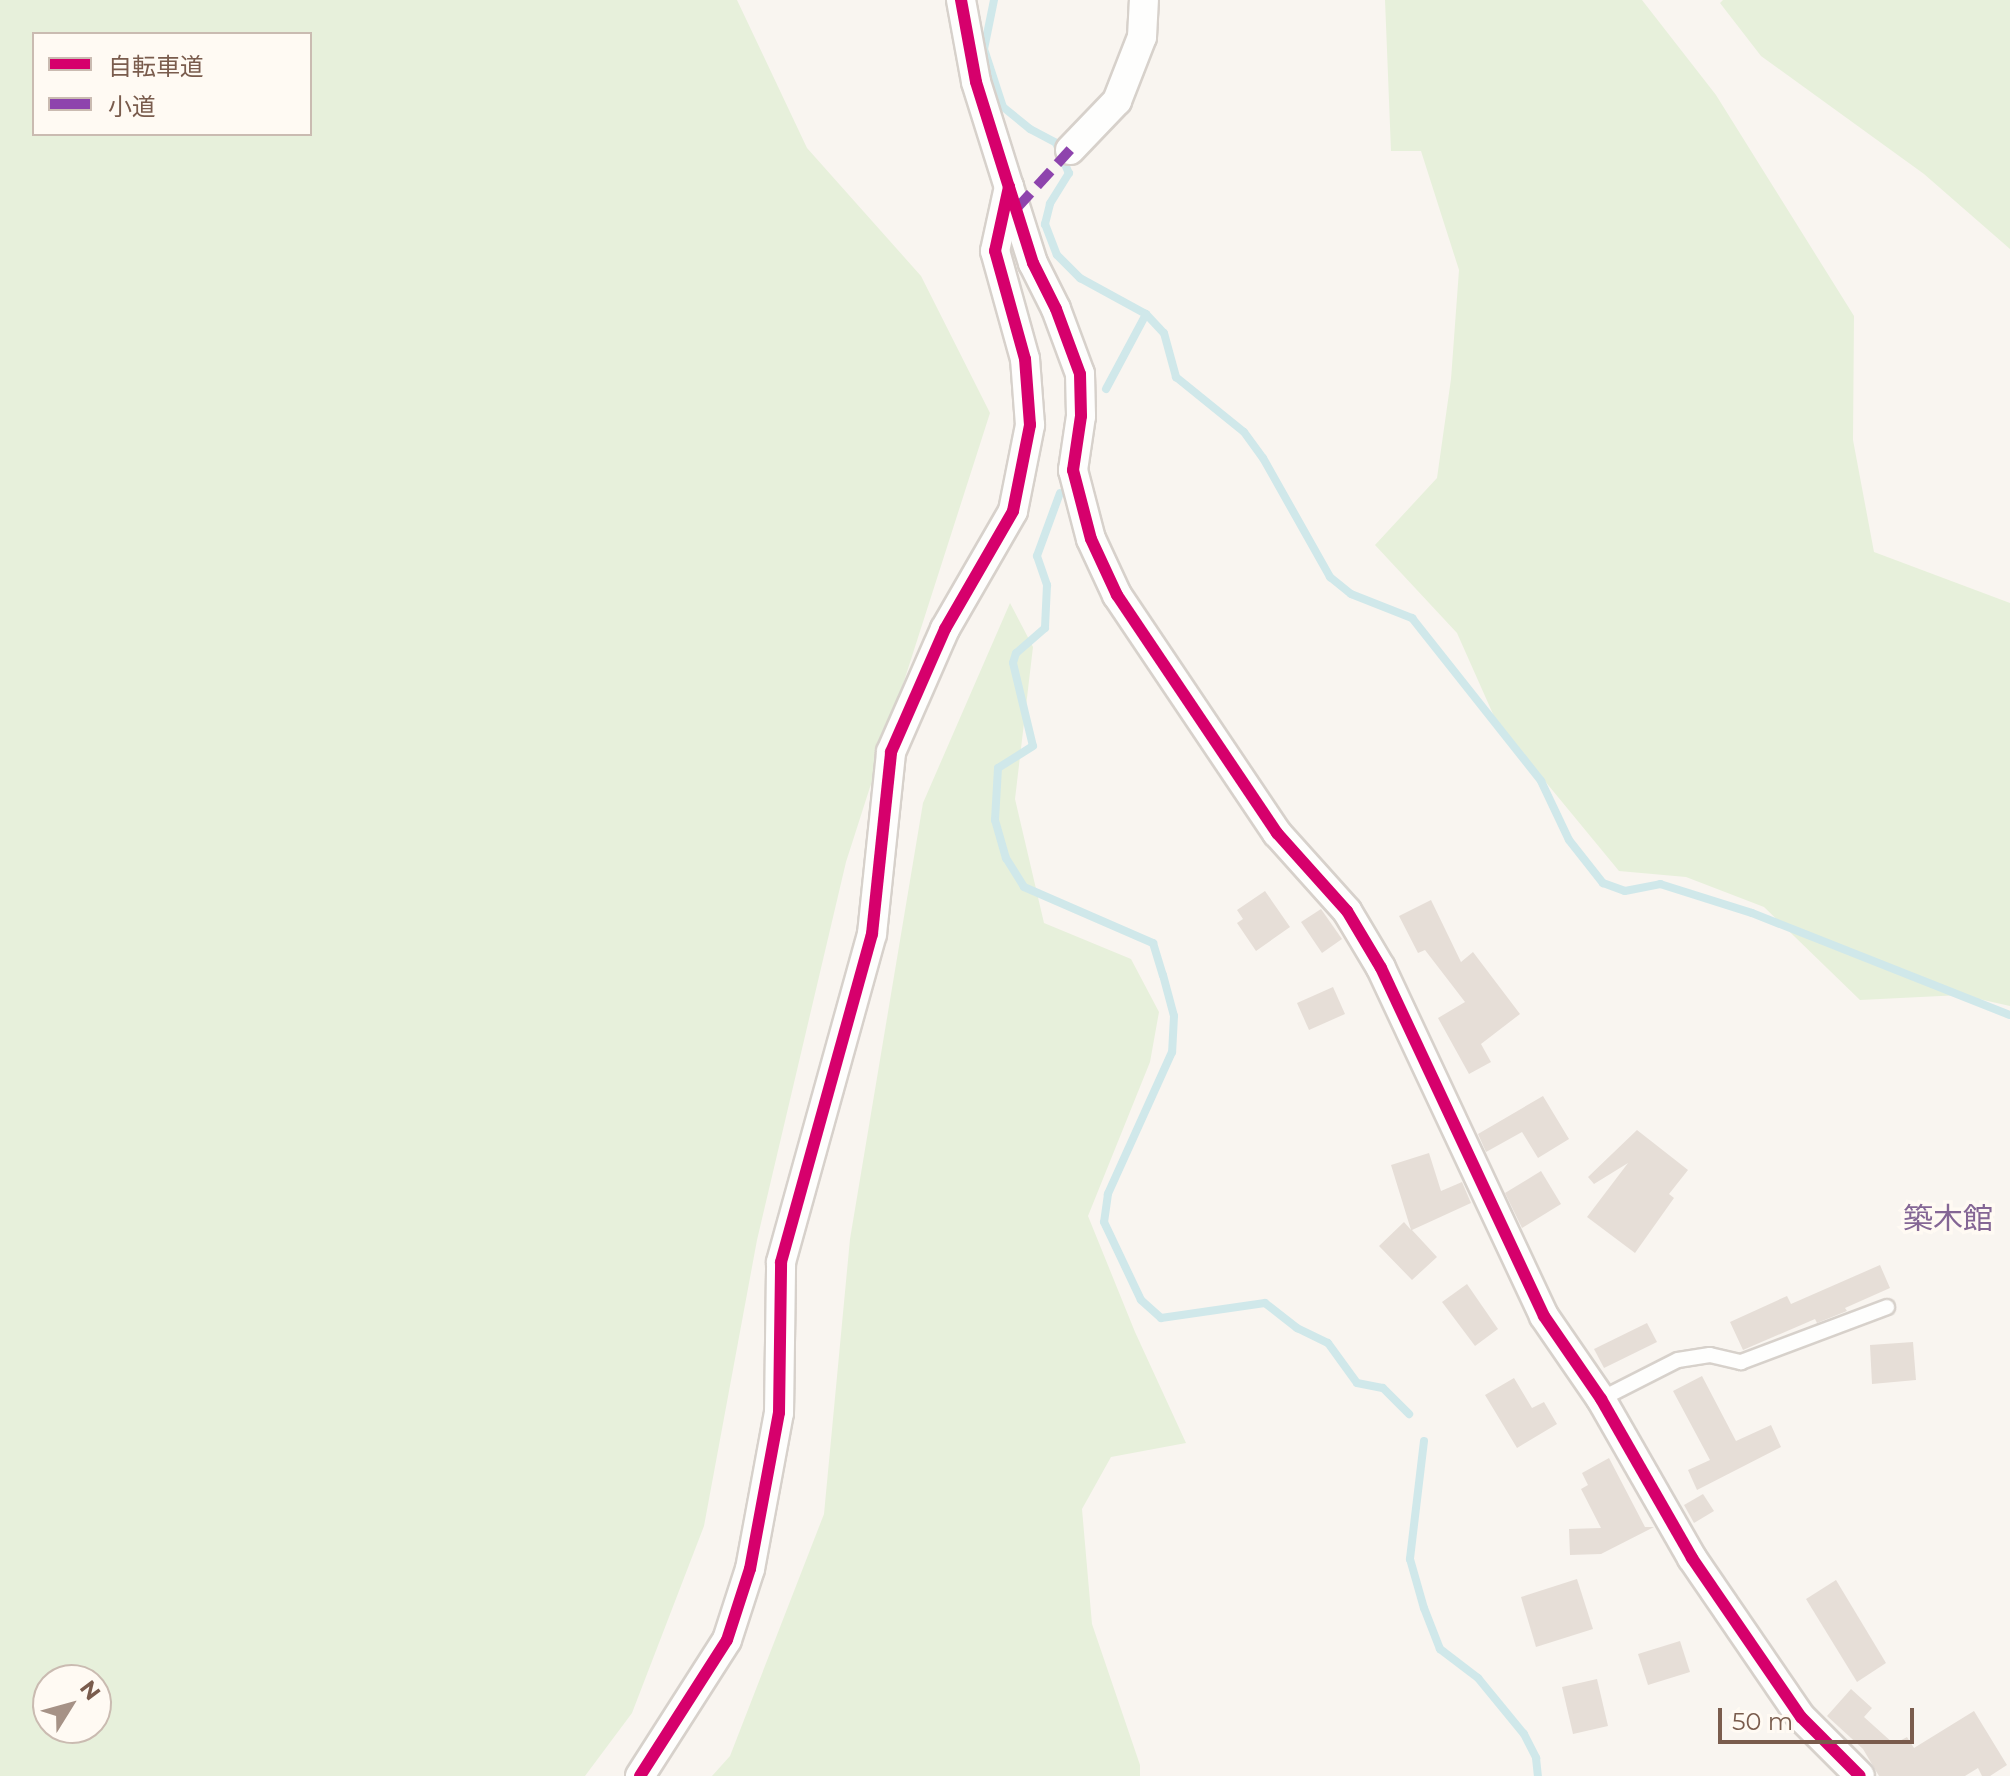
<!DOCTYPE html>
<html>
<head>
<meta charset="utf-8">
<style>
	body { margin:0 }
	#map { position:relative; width:2010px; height:1776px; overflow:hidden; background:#f9f5f0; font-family:Montserrat,"Noto Sans JP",sans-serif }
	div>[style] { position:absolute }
	.green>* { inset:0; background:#e7f0db }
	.stream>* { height:8px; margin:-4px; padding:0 4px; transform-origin:4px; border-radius:4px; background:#d0e8ea }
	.building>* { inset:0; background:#e6ded7 }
	.roads { filter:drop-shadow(2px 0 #d7d1cb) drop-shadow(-2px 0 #d7d1cb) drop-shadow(0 2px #d7d1cb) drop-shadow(0 -2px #d7d1cb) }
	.lane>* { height:14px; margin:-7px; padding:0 7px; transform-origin:7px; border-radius:7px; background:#fefefd }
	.street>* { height:28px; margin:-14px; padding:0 14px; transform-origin:14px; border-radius:14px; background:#fefefd }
	.quiet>* { height:10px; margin-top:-5px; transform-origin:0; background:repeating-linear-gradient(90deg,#8e44ad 0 20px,transparent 0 30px) }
	.cycleway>* { height:12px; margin:-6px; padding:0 6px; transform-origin:6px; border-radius:6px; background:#d6006c }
	span { translate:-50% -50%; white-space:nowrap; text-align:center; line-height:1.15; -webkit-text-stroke:7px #fffaf3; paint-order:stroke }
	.quarter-label { font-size:30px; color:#846695 }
	.legend { position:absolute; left:32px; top:32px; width:280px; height:104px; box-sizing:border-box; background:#fffaf3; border:2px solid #cabbb1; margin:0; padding:10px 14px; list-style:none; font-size:24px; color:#7a5c4d }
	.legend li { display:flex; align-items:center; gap:16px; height:40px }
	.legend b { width:40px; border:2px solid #cabbb1 }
	.north { position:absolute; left:32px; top:1664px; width:80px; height:80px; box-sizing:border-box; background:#fffaf3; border:2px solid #cabbb1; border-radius:50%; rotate:53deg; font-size:22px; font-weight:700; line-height:32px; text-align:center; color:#7a5c4d }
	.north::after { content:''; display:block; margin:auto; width:28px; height:36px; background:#a69286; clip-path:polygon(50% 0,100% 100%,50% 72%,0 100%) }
	.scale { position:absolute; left:1718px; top:1708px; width:196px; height:36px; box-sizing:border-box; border:4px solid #7a5c4d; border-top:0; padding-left:10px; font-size:24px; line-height:28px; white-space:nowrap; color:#7a5c4d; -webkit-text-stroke:6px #fffaf3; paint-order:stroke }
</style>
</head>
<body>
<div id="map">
	<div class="green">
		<div style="clip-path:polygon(evenodd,0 0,737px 0,807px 148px,921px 276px,990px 413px,846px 862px,757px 1240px,704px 1526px,632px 1713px,585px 1776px,0 1776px,0 0,34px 34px,310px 34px,310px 134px,34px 134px,34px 34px,0 0,48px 1680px,96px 1680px,96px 1728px,48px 1728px,48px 1680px)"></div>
		<div style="clip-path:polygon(1385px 0,1642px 0,1716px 95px,1854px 316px,1853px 440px,1874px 552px,2010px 603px,2010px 1006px,1961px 995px,1860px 1000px,1764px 907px,1686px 877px,1619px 871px,1497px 723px,1457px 633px,1375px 545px,1437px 478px,1451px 379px,1459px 270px,1421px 151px,1391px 151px)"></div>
		<div style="clip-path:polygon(1723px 0,2010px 0,2010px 249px,1924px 174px,1761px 56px,1720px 3px)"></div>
		<div style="clip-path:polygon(1010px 603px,1033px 647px,1015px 799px,1044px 923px,1131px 959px,1159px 1012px,1150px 1062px,1088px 1216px,1135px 1332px,1186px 1443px,1111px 1457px,1082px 1509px,1092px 1624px,1140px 1765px,1140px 1776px,712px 1776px,730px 1756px,824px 1514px,850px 1239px,923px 803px)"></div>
	</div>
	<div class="stream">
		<div style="left:994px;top:0;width:50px;rotate:101.5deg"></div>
		<div style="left:984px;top:49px;width:61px;rotate:71.9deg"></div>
		<div style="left:1003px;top:107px;width:35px;rotate:39deg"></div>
		<div style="left:1030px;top:129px;width:30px;rotate:28deg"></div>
		<div style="left:1056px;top:143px;width:33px;rotate:67deg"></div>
		<div style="left:1069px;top:173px;width:36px;rotate:122deg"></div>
		<div style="left:1050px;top:204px;width:21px;rotate:104deg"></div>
		<div style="left:1045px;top:224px;width:33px;rotate:69deg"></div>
		<div style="left:1057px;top:255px;width:33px;rotate:45deg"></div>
		<div style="left:1080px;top:278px;width:75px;rotate:28.6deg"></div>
		<div style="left:1146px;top:314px;width:26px;rotate:47deg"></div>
		<div style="left:1164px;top:333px;width:46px;rotate:74.7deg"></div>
		<div style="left:1176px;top:377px;width:87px;rotate:39deg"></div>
		<div style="left:1244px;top:432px;width:32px;rotate:54deg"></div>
		<div style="left:1263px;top:458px;width:137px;rotate:60.6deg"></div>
		<div style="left:1330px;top:577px;width:27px;rotate:39deg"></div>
		<div style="left:1351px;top:594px;width:66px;rotate:21.5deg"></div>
		<div style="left:1412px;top:618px;width:208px;rotate:51.6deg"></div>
		<div style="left:1541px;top:781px;width:65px;rotate:64.6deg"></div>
		<div style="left:1569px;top:840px;width:55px;rotate:51.7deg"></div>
		<div style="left:1603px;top:883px;width:23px;rotate:20deg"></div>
		<div style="left:1625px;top:891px;width:36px;rotate:-11deg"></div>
		<div style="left:1660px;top:884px;width:96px;rotate:17.5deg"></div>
		<div style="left:1752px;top:913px;width:277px;rotate:21.6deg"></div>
		<div style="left:1106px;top:389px;width:85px;rotate:-61.9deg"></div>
		<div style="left:1060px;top:493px;width:67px;rotate:110.1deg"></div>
		<div style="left:1037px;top:556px;width:31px;rotate:71deg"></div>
		<div style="left:1047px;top:585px;width:43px;rotate:92.7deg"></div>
		<div style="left:1045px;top:628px;width:38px;rotate:139deg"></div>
		<div style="left:1016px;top:653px;width:10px;rotate:107deg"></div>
		<div style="left:1013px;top:663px;width:85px;rotate:76.5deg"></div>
		<div style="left:1033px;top:746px;width:41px;rotate:147.8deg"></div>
		<div style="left:998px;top:768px;width:52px;rotate:93.3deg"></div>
		<div style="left:995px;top:820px;width:40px;rotate:74deg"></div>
		<div style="left:1006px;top:858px;width:34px;rotate:58deg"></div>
		<div style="left:1024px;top:887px;width:141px;rotate:23.5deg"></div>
		<div style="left:1153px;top:943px;width:34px;rotate:73deg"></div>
		<div style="left:1163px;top:975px;width:42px;rotate:75deg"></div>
		<div style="left:1174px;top:1016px;width:36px;rotate:93deg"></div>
		<div style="left:1172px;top:1052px;width:156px;rotate:114.3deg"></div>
		<div style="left:1108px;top:1194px;width:28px;rotate:98deg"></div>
		<div style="left:1104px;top:1222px;width:86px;rotate:64.6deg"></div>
		<div style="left:1141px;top:1300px;width:27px;rotate:42deg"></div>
		<div style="left:1161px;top:1318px;width:105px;rotate:-8.2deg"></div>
		<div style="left:1265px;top:1303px;width:41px;rotate:38deg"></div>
		<div style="left:1297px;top:1328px;width:34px;rotate:26deg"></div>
		<div style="left:1328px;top:1343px;width:49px;rotate:54.1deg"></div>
		<div style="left:1357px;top:1383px;width:26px;rotate:11deg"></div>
		<div style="left:1383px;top:1388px;width:37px;rotate:45deg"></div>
		<div style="left:1424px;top:1441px;width:119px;rotate:96.8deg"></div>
		<div style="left:1410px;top:1559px;width:51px;rotate:74.1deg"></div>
		<div style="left:1424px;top:1608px;width:44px;rotate:68.7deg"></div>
		<div style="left:1440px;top:1649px;width:48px;rotate:37.3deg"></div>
		<div style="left:1478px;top:1678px;width:72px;rotate:50.6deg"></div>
		<div style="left:1524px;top:1734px;width:27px;rotate:63deg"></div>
		<div style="left:1536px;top:1758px;width:18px;rotate:84deg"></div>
	</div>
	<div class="building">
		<div style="clip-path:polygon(1265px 891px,1290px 927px,1256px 951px,1237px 923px,1243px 919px,1237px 910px)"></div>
		<div style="clip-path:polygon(1431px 900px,1461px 962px,1473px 952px,1520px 1014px,1481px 1044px,1491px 1062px,1469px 1074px,1438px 1018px,1465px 1002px,1425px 950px,1418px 953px,1399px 916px)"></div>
		<div style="clip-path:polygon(1321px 909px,1342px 939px,1322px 953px,1301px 922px)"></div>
		<div style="clip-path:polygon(1333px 987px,1345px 1014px,1309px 1030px,1297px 1003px)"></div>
		<div style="clip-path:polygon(1543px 1096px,1569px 1139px,1538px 1158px,1522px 1132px,1486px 1152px,1478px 1134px)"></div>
		<div style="clip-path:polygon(1637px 1130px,1688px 1170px,1669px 1194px,1674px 1198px,1635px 1253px,1587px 1217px,1628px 1163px,1594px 1184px,1588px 1177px)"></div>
		<div style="clip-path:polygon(1429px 1153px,1441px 1191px,1462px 1182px,1471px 1203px,1412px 1230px,1437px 1257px,1412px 1280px,1379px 1246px,1404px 1222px,1411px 1230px,1391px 1165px)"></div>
		<div style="clip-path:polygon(1541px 1171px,1561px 1204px,1522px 1228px,1505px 1193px)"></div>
		<div style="clip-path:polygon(1880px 1265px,1890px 1288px,1845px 1308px,1847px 1311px,1817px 1323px,1815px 1319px,1743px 1350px,1730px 1322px,1787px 1296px,1791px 1304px)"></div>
		<div style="clip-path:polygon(1467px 1284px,1498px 1329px,1475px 1346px,1442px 1302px)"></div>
		<div style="clip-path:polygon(1647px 1323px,1657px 1342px,1604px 1368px,1594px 1349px)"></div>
		<div style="clip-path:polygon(1913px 1342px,1916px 1380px,1872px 1384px,1870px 1345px)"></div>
		<div style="clip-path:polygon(1702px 1376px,1736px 1441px,1771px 1425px,1781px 1447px,1697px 1490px,1688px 1470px,1710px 1460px,1673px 1391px)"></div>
		<div style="clip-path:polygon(1514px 1378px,1532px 1408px,1544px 1402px,1557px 1424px,1517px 1448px,1485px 1395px)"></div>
		<div style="clip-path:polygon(1609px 1458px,1645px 1527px,1654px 1527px,1601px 1554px,1570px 1555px,1569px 1529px,1601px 1528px,1581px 1489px,1588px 1485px,1582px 1473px)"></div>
		<div style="clip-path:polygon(1703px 1494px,1714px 1511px,1694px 1523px,1684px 1505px)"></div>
		<div style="clip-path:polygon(1577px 1579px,1593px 1629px,1536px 1647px,1521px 1597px)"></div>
		<div style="clip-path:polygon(1836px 1580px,1886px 1663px,1857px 1682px,1806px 1599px)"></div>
		<div style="clip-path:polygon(1680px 1641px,1690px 1672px,1648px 1685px,1638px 1654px)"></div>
		<div style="clip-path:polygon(1597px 1679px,1608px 1726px,1573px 1734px,1562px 1687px)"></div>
		<div style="clip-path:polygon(1851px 1689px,1872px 1708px,1864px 1717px,1894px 1744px,1907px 1737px,1914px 1748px,1974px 1711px,2007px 1765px,1990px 1776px,1982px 1776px,1978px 1768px,1965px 1776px,1879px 1776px,1863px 1749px,1827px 1716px)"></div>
	</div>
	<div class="roads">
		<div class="lane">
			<div style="left:1601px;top:1399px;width:86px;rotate:-26.9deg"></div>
			<div style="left:1678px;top:1360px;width:32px;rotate:-9deg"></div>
			<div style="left:1710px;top:1355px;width:32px;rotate:13deg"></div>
			<div style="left:1741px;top:1362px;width:156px;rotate:-20.6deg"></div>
		</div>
		<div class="street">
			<div style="left:961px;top:0;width:83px;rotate:79.6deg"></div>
			<div style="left:976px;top:82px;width:110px;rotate:72.6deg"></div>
			<div style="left:1009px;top:187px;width:80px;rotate:72.5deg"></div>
			<div style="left:1033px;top:263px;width:51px;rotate:63.4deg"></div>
			<div style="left:1056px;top:309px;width:69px;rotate:69.7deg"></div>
			<div style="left:1080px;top:374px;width:42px;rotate:88.6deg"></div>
			<div style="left:1081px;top:416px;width:55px;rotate:98.4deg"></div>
			<div style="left:1073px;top:470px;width:71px;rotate:75.4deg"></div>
			<div style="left:1091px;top:539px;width:62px;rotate:65.1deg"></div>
			<div style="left:1117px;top:595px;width:287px;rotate:56.1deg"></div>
			<div style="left:1277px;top:833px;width:105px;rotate:48.1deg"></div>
			<div style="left:1347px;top:911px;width:66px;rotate:59.2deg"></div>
			<div style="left:1381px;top:968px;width:384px;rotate:64.9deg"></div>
			<div style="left:1544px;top:1316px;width:101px;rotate:55.5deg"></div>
			<div style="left:1601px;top:1399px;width:183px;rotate:60.2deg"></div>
			<div style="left:1692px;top:1558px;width:193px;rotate:55.6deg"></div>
			<div style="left:1801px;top:1717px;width:83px;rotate:45deg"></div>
			<div style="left:1070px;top:150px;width:68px;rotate:-46.2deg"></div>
			<div style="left:1117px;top:101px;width:69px;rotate:-68.7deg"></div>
			<div style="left:1142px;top:37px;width:37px;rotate:-87deg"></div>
			<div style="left:640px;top:1776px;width:161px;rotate:-57.4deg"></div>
			<div style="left:727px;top:1640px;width:75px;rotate:-72.1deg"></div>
			<div style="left:750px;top:1569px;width:159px;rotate:-79.5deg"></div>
			<div style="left:779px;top:1413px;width:151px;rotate:-89.2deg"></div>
			<div style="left:781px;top:1262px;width:340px;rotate:-74.5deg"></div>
			<div style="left:872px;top:934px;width:183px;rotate:-84deg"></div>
			<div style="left:891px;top:752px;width:134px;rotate:-66.3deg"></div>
			<div style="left:945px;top:629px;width:136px;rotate:-60deg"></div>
			<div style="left:1013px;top:511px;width:88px;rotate:-78.8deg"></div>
			<div style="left:1030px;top:425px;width:66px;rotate:-94.3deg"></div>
			<div style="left:1025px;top:359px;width:112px;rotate:-105.5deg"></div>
			<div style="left:995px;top:251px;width:66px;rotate:-77.7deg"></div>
		</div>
	</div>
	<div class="quiet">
		<div style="left:1017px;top:208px;width:79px;rotate:-47.6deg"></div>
	</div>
	<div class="cycleway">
		<div style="left:961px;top:0;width:83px;rotate:79.6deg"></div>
		<div style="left:976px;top:82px;width:110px;rotate:72.6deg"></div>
		<div style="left:1009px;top:187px;width:80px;rotate:72.5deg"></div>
		<div style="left:1033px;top:263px;width:51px;rotate:63.4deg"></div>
		<div style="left:1056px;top:309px;width:69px;rotate:69.7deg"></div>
		<div style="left:1080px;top:374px;width:42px;rotate:88.6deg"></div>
		<div style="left:1081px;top:416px;width:55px;rotate:98.4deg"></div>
		<div style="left:1073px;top:470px;width:71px;rotate:75.4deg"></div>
		<div style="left:1091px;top:539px;width:62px;rotate:65.1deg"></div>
		<div style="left:1117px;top:595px;width:287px;rotate:56.1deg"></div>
		<div style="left:1277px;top:833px;width:105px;rotate:48.1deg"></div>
		<div style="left:1347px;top:911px;width:66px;rotate:59.2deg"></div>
		<div style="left:1381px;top:968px;width:384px;rotate:64.9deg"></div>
		<div style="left:1544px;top:1316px;width:101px;rotate:55.5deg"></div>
		<div style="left:1601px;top:1399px;width:183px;rotate:60.2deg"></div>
		<div style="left:1692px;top:1558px;width:193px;rotate:55.6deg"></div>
		<div style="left:1801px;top:1717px;width:83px;rotate:45deg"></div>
		<div style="left:640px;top:1776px;width:161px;rotate:-57.4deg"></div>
		<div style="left:727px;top:1640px;width:75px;rotate:-72.1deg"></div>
		<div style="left:750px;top:1569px;width:159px;rotate:-79.5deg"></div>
		<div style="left:779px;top:1413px;width:151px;rotate:-89.2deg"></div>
		<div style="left:781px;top:1262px;width:340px;rotate:-74.5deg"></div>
		<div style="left:872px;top:934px;width:183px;rotate:-84deg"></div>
		<div style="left:891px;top:752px;width:134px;rotate:-66.3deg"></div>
		<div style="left:945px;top:629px;width:136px;rotate:-60deg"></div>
		<div style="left:1013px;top:511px;width:88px;rotate:-78.8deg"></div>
		<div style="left:1030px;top:425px;width:66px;rotate:-94.3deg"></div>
		<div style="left:1025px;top:359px;width:112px;rotate:-105.5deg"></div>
		<div style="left:995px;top:251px;width:66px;rotate:-77.7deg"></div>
	</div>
	<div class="quarter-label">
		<span style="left:1948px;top:1219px">築木館</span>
	</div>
	<ul class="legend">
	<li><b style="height:10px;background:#d6006c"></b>自転車道</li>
	<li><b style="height:10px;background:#8e44ad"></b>小道</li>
	</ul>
	<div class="north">N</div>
	<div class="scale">50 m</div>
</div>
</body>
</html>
